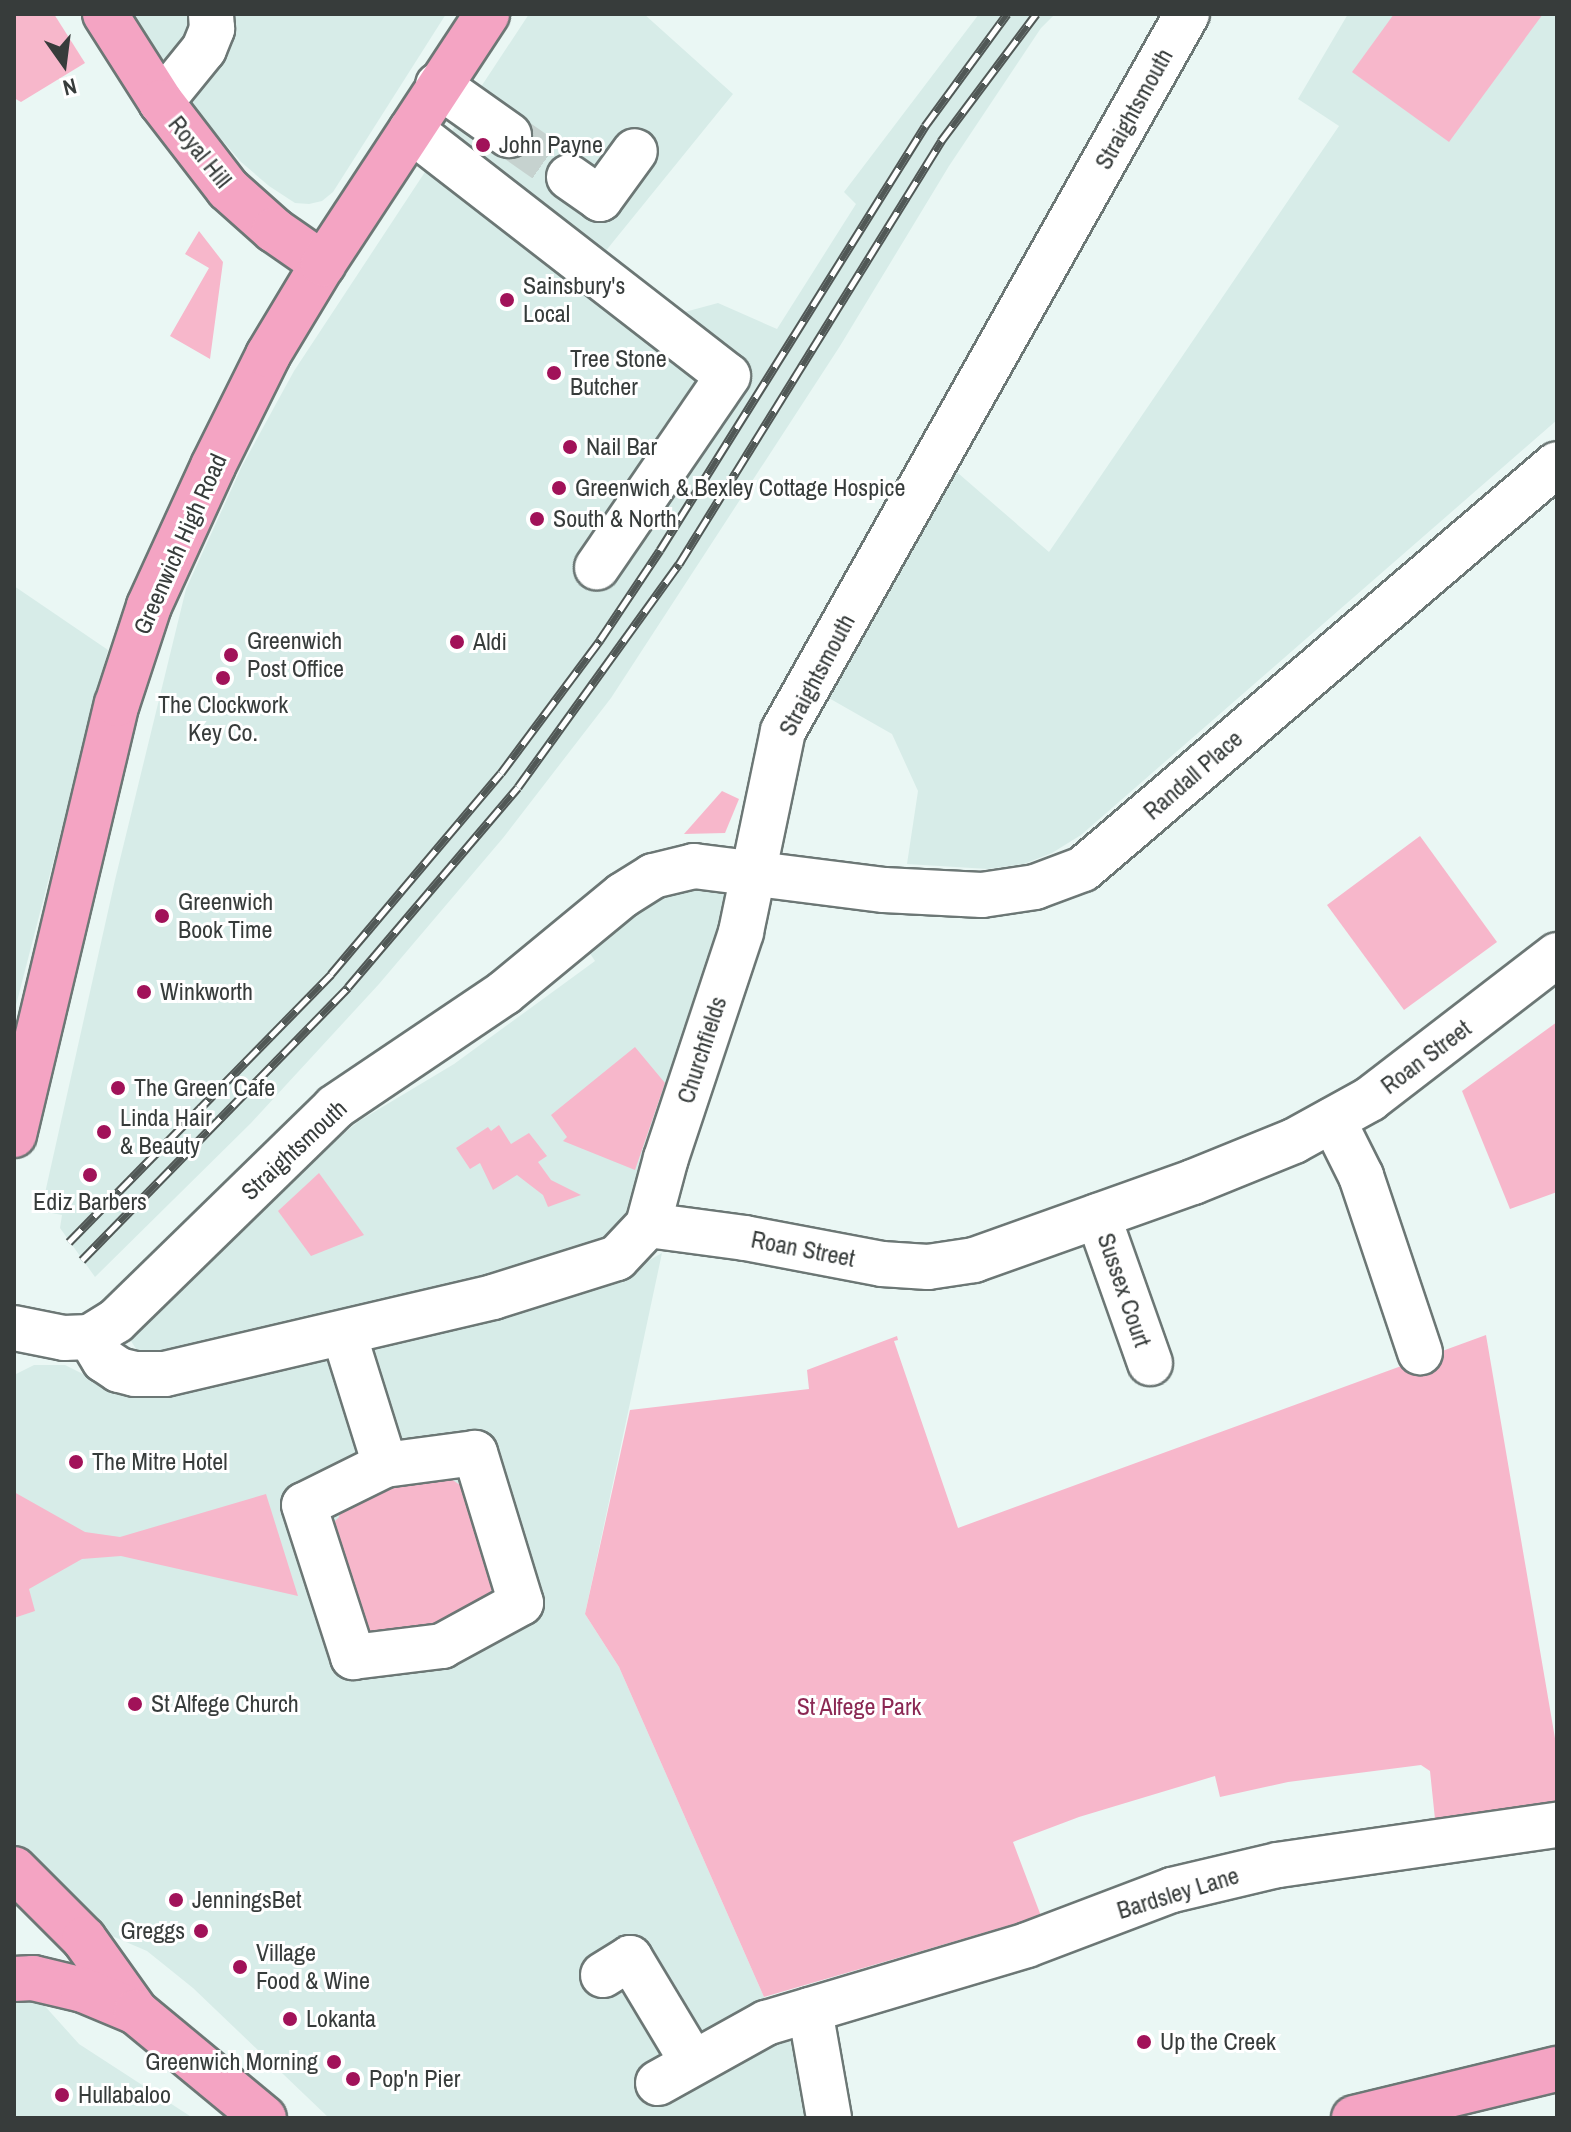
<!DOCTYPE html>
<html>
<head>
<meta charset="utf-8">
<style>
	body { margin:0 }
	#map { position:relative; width:1571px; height:2132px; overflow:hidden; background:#eaf7f4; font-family:"Archivo Narrow",sans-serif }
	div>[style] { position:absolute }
	.built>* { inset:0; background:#d7ece8 }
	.green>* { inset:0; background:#f7b7cb }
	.minor-tunnel>* { height:44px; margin-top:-22px; transform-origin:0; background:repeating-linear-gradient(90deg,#c6d2cf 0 44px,transparent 0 66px) }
	.roads { filter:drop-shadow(2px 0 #6c7775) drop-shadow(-2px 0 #6c7775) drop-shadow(0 2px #6c7775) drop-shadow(0 -2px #6c7775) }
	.minor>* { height:44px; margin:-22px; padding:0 22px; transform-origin:22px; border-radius:22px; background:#fff }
	.major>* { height:44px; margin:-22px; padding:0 22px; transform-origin:22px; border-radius:22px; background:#f4a4c3 }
	.rail>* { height:9px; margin-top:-4.5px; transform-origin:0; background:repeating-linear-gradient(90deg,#fff 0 18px,#515856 0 36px); box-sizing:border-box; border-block:2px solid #515856 }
	.dots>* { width:22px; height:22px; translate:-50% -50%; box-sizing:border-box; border:4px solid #fff; border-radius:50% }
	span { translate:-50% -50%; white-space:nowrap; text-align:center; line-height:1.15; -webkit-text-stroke:6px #fff; paint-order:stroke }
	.street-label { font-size:24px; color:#373c3b }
	.poi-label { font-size:24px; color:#373c3b }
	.left { translate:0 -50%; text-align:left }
	.right { translate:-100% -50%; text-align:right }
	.park-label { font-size:24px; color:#8b2853 }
	.frame { position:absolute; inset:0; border:16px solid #373c3b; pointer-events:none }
	.north { position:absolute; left:24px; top:24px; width:80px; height:80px; -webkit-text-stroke:6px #fff; paint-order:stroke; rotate:166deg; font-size:22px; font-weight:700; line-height:32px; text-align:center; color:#373c3b }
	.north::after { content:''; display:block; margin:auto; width:28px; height:36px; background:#373c3b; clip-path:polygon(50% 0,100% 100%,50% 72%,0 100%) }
</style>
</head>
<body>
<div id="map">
	<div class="built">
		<div style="clip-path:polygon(133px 14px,446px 14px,333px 192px,322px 201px,309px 204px,295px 203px,269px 186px,241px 162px,202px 117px)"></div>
		<div style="clip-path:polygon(529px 14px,644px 14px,733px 94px,600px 258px,670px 316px,718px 303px,777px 329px,856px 204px,844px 192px,979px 14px,1055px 14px,1041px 28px,949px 166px,840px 346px,611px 698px,503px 838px,379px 984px,251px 1123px,95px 1277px,60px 1228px,62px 1215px,41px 1211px,115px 880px,186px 589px,242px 466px,294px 371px)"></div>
		<div style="clip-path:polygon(1348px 14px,1557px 14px,1557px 420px,1081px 835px,1052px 853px,1024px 864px,988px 869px,907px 864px,918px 791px,892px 734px,820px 693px,951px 467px,1049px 552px,1339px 126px,1298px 99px)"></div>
		<div style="clip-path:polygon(14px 586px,108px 650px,14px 1013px)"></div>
		<div style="clip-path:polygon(687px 887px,724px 889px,733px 894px,634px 1213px,610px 1235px,497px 1276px,150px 1356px,138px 1352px,131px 1341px,135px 1329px,331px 1144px,359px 1121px,454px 1064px,595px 961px,587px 949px,646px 902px)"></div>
		<div style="clip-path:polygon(662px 1253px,585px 1614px,619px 1667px,764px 1997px,793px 2039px,818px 2118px,329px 2118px,193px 1988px,147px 1951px,98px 1930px,14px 1847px,14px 1375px,34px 1365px,65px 1365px,125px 1395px,148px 1396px,226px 1382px,322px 1361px,566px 1295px,619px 1277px)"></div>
		<div style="clip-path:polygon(19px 2000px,43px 2004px,79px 2044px,193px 2118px,14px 2118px,14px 2001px)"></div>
	</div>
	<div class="green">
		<div style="clip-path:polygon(14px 14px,54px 14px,85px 63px,21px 102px,14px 98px)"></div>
		<div style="clip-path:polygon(1394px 14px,1543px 14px,1449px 142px,1352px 72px)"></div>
		<div style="clip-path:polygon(199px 231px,223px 262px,210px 359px,170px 336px,209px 268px,185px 254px)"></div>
		<div style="clip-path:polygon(722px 791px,739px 799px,725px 833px,684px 834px)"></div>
		<div style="clip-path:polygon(1420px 836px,1497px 942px,1404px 1010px,1327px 905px)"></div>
		<div style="clip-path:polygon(1557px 1022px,1557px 1192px,1510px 1209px,1462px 1091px)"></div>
		<div style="clip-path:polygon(635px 1047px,665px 1083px,635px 1170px,563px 1141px,567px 1137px,551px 1115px)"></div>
		<div style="clip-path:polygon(499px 1125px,511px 1144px,529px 1133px,547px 1156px,538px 1162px,551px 1180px,581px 1195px,548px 1207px,543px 1195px,517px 1175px,493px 1190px,480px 1163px,470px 1169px,456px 1148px,488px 1127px,491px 1131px)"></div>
		<div style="clip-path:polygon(319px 1173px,364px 1235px,311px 1256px,278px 1211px)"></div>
		<div style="clip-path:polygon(1486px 1335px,1557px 1750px,1557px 1803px,1435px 1819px,1430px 1771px,1421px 1765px,1288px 1782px,1220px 1797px,1215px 1776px,1079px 1817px,1013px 1842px,1041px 1916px,764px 1997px,619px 1667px,585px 1614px,630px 1410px,809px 1389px,807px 1370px,897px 1336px,898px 1340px,894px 1341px,958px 1528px)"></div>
		<div style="clip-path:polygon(448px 1477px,460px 1485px,467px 1485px,498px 1586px,492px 1589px,486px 1601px,436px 1630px,379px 1634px,360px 1628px,329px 1527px,339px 1517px,340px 1510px,391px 1482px)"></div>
		<div style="clip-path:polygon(14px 1492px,85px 1532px,120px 1537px,266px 1494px,298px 1596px,121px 1556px,82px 1559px,29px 1589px,35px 1611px,14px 1618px)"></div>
	</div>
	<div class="minor-tunnel">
		<div style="left:509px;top:135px;width:73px;rotate:35deg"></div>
	</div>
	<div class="roads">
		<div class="minor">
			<div style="left:438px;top:85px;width:87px;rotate:35.2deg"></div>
			<div style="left:161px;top:102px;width:68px;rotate:-50.9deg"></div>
			<div style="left:204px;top:49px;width:22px;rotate:-68deg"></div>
			<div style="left:212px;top:29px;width:15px;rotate:-94deg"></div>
			<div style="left:411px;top:130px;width:401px;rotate:37.8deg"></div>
			<div style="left:728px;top:376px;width:232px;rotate:124.4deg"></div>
			<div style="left:569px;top:177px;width:38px;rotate:35deg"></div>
			<div style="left:600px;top:199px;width:59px;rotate:-53.9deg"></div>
			<div style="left:1333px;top:1120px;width:63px;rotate:63.4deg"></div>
			<div style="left:1361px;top:1176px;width:186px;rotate:71.5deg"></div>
			<div style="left:1098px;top:1216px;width:156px;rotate:70.5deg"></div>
			<div style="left:648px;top:1225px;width:98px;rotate:7.6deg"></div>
			<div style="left:745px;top:1238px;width:139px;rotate:10.7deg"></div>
			<div style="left:882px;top:1264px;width:46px;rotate:3.7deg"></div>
			<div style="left:928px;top:1267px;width:47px;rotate:-8.7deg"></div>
			<div style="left:974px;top:1260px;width:232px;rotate:-19.6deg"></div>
			<div style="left:1193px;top:1182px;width:109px;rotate:-22.1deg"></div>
			<div style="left:1294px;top:1141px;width:87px;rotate:-28.9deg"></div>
			<div style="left:1370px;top:1099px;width:236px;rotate:-37.6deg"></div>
			<div style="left:14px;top:1328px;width:51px;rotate:11.3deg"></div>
			<div style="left:64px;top:1338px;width:26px;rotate:-2deg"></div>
			<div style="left:90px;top:1337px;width:31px;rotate:-32deg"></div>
			<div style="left:116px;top:1321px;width:306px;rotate:-44.3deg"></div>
			<div style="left:335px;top:1107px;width:204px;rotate:-34deg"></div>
			<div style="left:504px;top:993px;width:154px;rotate:-39.5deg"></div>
			<div style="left:623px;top:895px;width:36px;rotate:-32deg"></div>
			<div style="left:653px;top:876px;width:42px;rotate:-13.7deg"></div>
			<div style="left:694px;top:866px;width:192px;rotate:7.2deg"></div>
			<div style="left:884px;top:890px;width:98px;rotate:2.9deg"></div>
			<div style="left:982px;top:895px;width:54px;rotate:-8.6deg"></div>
			<div style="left:1035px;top:887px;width:51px;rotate:-20.6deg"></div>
			<div style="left:1083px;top:869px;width:623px;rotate:-40.51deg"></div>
			<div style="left:344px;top:1334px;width:137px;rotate:72.6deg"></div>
			<div style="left:385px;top:1465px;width:90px;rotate:153.7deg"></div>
			<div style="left:304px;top:1505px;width:160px;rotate:72.1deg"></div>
			<div style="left:353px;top:1657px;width:90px;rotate:-7deg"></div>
			<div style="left:442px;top:1646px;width:90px;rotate:-28.6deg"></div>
			<div style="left:521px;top:1603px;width:157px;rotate:-107deg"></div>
			<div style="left:475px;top:1453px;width:91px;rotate:172.4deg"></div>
			<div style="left:90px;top:1337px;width:27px;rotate:59deg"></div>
			<div style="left:104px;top:1360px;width:18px;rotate:34deg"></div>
			<div style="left:119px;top:1370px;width:16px;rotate:14deg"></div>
			<div style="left:135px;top:1374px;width:30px"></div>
			<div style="left:165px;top:1374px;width:337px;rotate:-13.2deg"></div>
			<div style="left:493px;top:1297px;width:130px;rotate:-17.5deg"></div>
			<div style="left:617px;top:1258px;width:45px;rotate:-46.8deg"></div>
			<div style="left:648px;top:1225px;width:69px;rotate:-75deg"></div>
			<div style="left:666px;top:1158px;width:238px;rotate:-71.6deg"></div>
			<div style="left:741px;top:932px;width:205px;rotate:-78.2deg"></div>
			<div style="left:783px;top:731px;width:823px;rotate:-60.6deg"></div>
			<div style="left:603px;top:1975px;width:32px;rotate:-32deg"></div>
			<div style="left:630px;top:1958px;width:122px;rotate:59deg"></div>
			<div style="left:810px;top:2010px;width:110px;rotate:80deg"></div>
			<div style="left:658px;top:2083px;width:124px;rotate:-29.1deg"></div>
			<div style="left:766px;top:2023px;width:272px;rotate:-16.6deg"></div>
			<div style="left:1027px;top:1945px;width:155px;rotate:-20.8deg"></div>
			<div style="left:1172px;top:1890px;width:109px;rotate:-13.3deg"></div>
			<div style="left:1278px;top:1865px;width:282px;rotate:-8.2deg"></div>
		</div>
		<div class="major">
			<div style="left:105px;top:14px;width:104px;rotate:57.5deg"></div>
			<div style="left:161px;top:102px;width:110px;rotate:52.4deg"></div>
			<div style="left:228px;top:189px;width:62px;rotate:41.7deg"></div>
			<div style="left:274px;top:230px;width:60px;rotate:34.8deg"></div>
			<div style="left:14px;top:1135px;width:443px;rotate:-76.6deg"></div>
			<div style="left:117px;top:704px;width:103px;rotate:-71.9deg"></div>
			<div style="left:149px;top:606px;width:154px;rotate:-65.4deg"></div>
			<div style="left:213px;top:466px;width:124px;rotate:-63.6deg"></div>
			<div style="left:268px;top:355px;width:106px;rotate:-58.9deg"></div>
			<div style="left:323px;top:264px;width:299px;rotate:-56.7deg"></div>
			<div style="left:14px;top:1869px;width:99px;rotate:45deg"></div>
			<div style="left:84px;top:1939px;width:90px;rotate:54.5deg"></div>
			<div style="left:14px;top:1979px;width:19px;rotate:-3deg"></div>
			<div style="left:33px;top:1978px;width:51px;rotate:13.5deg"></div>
			<div style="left:83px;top:1990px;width:57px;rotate:22.5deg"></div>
			<div style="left:136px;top:2012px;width:166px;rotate:39.6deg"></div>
			<div style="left:1354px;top:2118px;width:209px;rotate:-13.6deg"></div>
		</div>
	</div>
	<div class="rail">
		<div style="left:69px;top:1242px;width:375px;rotate:-45.6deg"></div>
		<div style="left:331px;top:974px;width:263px;rotate:-49.8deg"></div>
		<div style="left:501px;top:773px;width:166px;rotate:-53.3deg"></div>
		<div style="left:600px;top:640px;width:108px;rotate:-56.3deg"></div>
		<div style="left:660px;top:550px;width:500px;rotate:-57.99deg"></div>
		<div style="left:925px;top:126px;width:139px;rotate:-53.8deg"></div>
		<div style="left:82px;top:1260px;width:381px;rotate:-45.7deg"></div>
		<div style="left:348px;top:987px;width:262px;rotate:-49.6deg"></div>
		<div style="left:518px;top:787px;width:275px;rotate:-54.2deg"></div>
		<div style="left:679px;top:564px;width:498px;rotate:-58.2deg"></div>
		<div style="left:941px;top:141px;width:159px;rotate:-53.2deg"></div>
	</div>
	<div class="dots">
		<div style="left:483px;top:145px;background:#a11259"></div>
		<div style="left:507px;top:300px;background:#a11259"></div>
		<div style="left:554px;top:373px;background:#a11259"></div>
		<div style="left:570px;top:447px;background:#a11259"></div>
		<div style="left:559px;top:488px;background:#a11259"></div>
		<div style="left:537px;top:519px;background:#a11259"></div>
		<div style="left:457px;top:642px;background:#a11259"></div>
		<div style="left:231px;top:655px;background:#a11259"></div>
		<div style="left:223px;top:678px;background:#a11259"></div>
		<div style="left:162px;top:916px;background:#a11259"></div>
		<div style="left:144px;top:992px;background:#a11259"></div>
		<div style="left:118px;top:1088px;background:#a11259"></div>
		<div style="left:104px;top:1132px;background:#a11259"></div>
		<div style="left:90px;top:1175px;background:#a11259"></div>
		<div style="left:76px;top:1462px;background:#a11259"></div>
		<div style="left:135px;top:1704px;background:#a11259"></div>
		<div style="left:176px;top:1900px;background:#a11259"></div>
		<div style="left:201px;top:1931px;background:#a11259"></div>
		<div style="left:240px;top:1967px;background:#a11259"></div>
		<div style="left:290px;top:2019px;background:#a11259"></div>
		<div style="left:1144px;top:2042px;background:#a11259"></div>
		<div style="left:334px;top:2062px;background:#a11259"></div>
		<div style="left:353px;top:2079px;background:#a11259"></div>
		<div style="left:62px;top:2095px;background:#a11259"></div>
	</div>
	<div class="street-label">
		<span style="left:1134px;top:109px;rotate:-61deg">Straightsmouth</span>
		<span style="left:200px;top:152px;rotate:51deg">Royal Hill</span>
		<span style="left:180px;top:544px;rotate:-66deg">Greenwich High Road</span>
		<span style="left:817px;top:675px;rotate:-62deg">Straightsmouth</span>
		<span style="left:1193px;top:775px;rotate:-41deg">Randall Place</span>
		<span style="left:702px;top:1050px;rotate:-72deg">Churchfields</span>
		<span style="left:1426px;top:1057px;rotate:-37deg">Roan Street</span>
		<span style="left:294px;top:1150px;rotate:-43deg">Straightsmouth</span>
		<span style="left:803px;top:1249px;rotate:11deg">Roan Street</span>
		<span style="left:1124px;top:1290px;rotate:71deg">Sussex Court</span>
		<span style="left:1178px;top:1893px;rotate:-17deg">Bardsley Lane</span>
	</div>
	<div class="poi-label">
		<span class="left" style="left:499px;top:145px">John Payne</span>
		<span class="left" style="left:523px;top:300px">Sainsbury's<br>Local</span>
		<span class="left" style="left:570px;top:373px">Tree Stone<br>Butcher</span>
		<span class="left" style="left:586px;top:447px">Nail Bar</span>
		<span class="left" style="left:575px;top:488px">Greenwich &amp; Bexley Cottage Hospice</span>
		<span class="left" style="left:553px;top:519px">South &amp; North</span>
		<span class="left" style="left:247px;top:655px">Greenwich<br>Post Office</span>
		<span class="left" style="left:473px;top:642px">Aldi</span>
		<span style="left:223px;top:719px">The Clockwork<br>Key Co.</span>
		<span class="left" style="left:178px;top:916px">Greenwich<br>Book Time</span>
		<span class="left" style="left:160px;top:992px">Winkworth</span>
		<span class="left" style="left:134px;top:1088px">The Green Cafe</span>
		<span class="left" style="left:120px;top:1132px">Linda Hair<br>&amp; Beauty</span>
		<span style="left:90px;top:1202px">Ediz Barbers</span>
		<span class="left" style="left:92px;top:1462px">The Mitre Hotel</span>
		<span class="left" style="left:151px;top:1704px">St Alfege Church</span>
		<span class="left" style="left:192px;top:1900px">JenningsBet</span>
		<span class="right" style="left:185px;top:1931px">Greggs</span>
		<span class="left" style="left:256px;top:1967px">Village<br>Food &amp; Wine</span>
		<span class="left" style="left:306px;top:2019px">Lokanta</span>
		<span class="left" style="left:1160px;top:2042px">Up the Creek</span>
		<span class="right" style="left:318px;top:2062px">Greenwich Morning</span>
		<span class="left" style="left:369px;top:2079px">Pop'n Pier</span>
		<span class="left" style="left:78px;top:2095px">Hullabaloo</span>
	</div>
	<div class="park-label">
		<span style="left:859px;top:1707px">St Alfege Park</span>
	</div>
	<div class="frame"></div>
	<div class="north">N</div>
</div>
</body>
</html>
